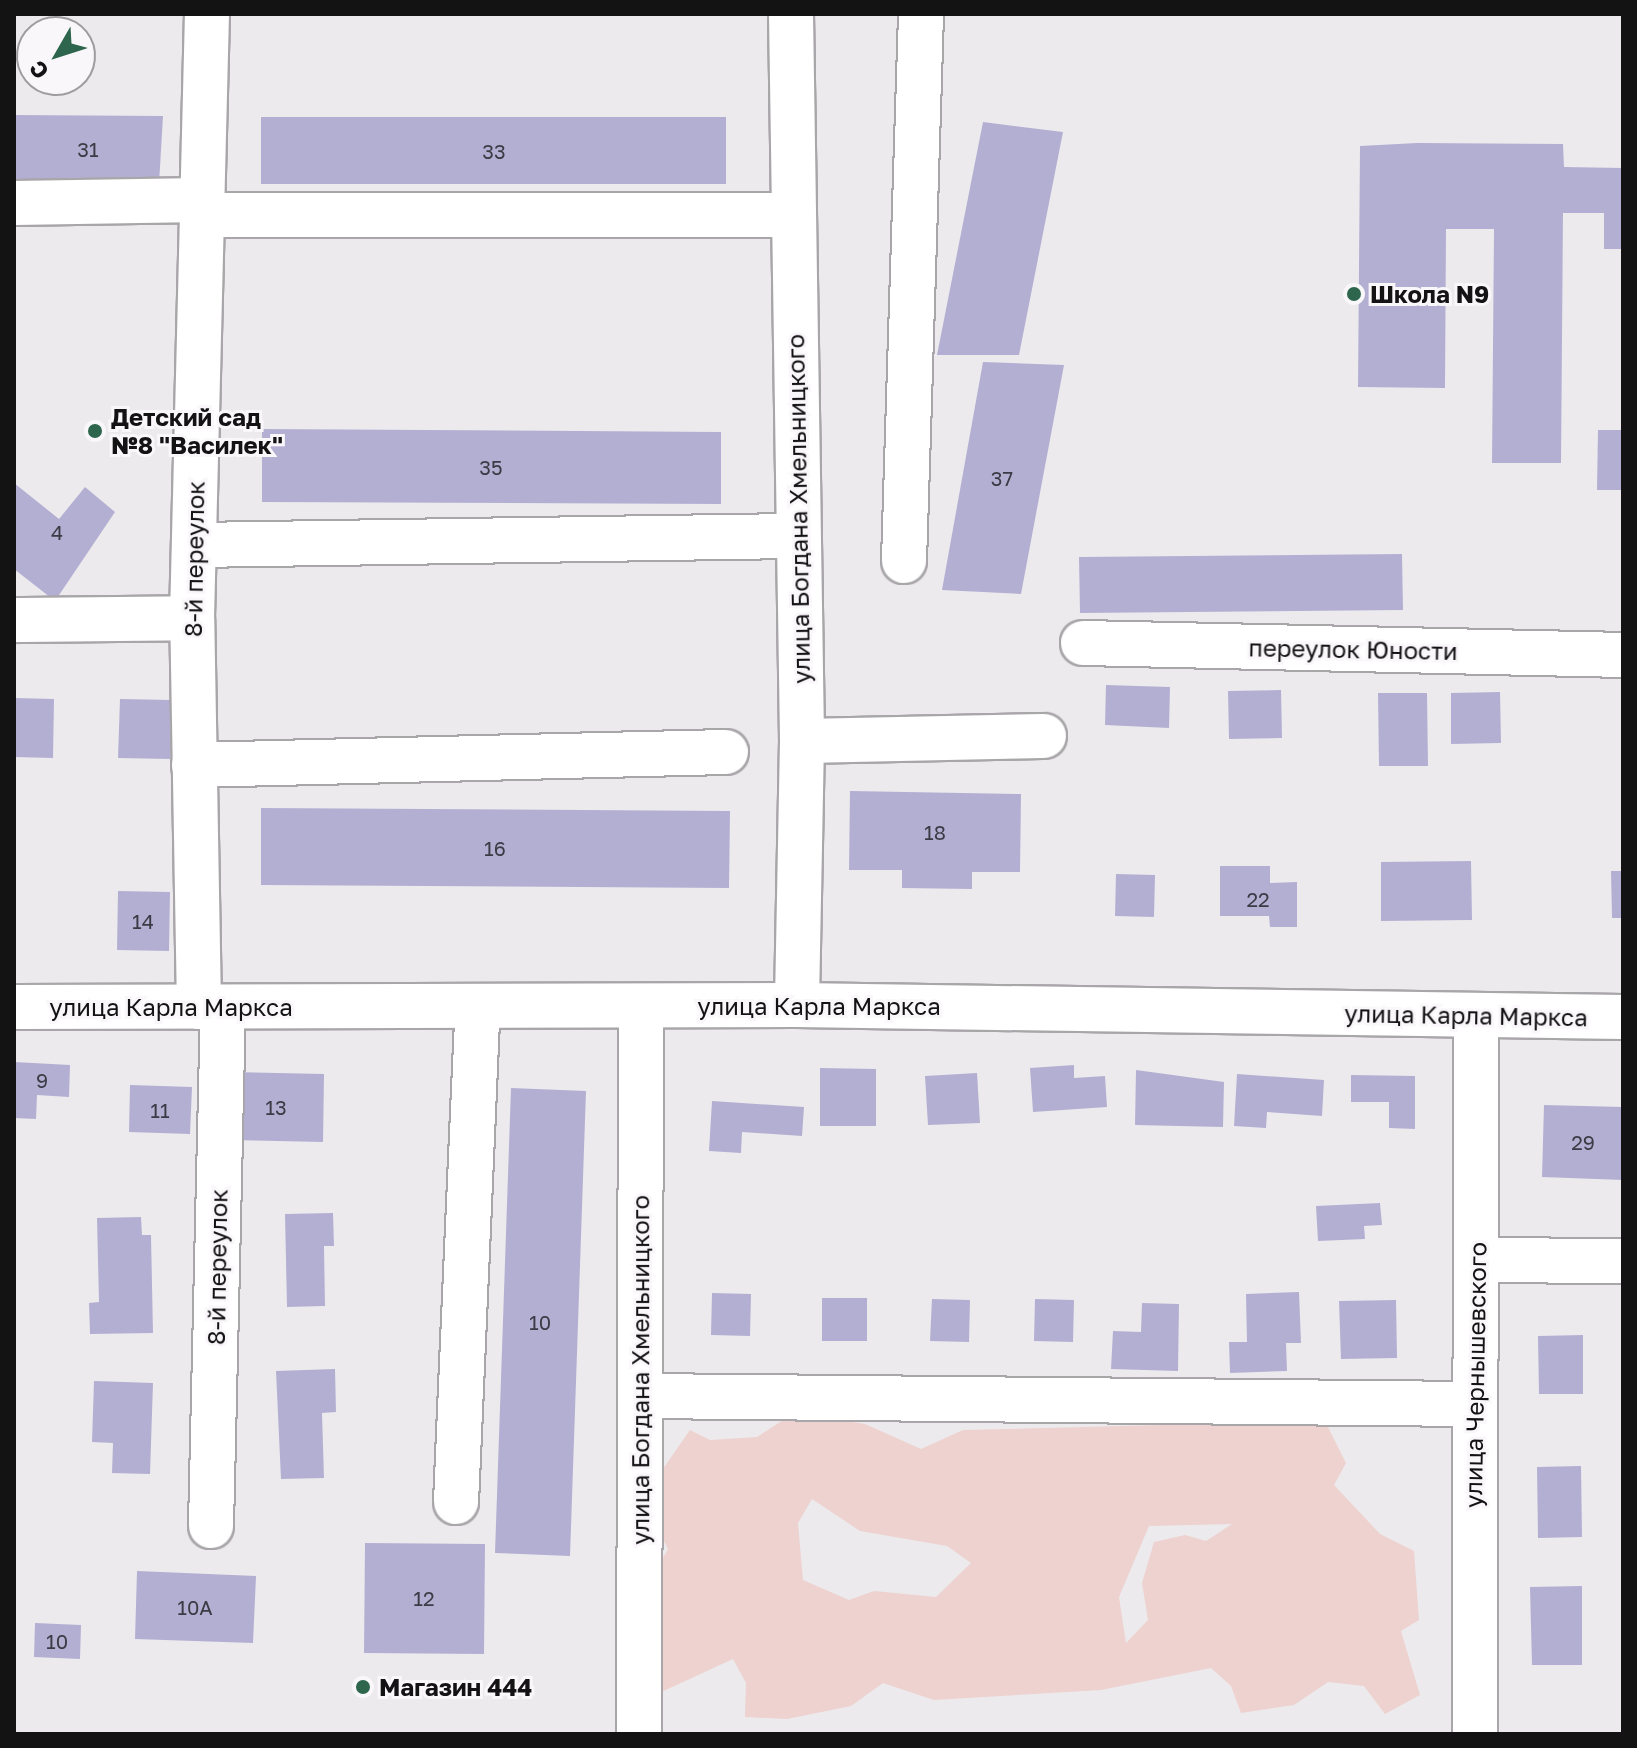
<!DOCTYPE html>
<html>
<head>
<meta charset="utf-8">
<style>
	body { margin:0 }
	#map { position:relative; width:1637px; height:1748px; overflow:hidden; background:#edeaed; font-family:"Golos Text",sans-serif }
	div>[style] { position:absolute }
	.green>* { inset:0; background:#edd2cf }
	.building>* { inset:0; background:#b3afd3 }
	.roads { filter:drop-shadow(2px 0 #a9a6aa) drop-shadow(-2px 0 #a9a6aa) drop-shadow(0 2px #a9a6aa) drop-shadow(0 -2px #a9a6aa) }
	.minor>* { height:44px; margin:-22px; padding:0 22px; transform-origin:22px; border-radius:22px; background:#fff }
	.dots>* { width:22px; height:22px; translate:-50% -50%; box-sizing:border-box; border:4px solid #faf7fa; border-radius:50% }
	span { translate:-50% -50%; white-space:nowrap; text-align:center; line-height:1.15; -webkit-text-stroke:6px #faf7fa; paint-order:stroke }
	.number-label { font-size:20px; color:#3c3a44 }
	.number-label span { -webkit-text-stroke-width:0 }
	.poi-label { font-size:24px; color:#141314; font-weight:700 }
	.left { translate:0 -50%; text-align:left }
	.street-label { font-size:24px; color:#141314 }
	.frame { position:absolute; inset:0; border:16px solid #141314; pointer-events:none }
	.north { position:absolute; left:16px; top:16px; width:80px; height:80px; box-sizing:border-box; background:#faf7fa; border:2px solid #9e9c9e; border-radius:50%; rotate:231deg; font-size:22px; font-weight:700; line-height:32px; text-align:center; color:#141314 }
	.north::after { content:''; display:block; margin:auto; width:28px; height:36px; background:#2d654d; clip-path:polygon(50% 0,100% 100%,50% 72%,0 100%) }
</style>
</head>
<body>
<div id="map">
	<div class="green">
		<div style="clip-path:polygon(evenodd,794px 1413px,865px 1424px,921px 1449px,963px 1430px,1325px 1421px,1346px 1463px,1334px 1485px,1380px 1534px,1414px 1551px,1419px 1620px,1401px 1631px,1420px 1695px,1385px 1714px,1364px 1686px,1328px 1682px,1294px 1705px,1241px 1713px,1231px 1686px,1211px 1668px,1101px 1690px,934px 1700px,883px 1683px,851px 1706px,787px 1719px,745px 1717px,746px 1683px,733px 1659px,644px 1700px,657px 1568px,668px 1549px,642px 1499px,690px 1430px,710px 1440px,757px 1437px,794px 1413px,812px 1499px,860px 1531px,947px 1546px,971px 1563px,936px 1597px,874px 1591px,849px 1600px,803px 1580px,798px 1523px,812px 1499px,794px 1413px,1232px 1524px,1206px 1541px,1185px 1535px,1154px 1542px,1142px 1583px,1148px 1620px,1126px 1643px,1119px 1597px,1149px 1526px,1232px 1524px)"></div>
	</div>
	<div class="building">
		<div style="clip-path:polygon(14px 115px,163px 116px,159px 184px,14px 182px)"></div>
		<div style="clip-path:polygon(261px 117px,726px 117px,726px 184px,261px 184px)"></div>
		<div style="clip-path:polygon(983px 122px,1063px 132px,1019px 355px,937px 355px)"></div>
		<div style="clip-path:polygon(1417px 143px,1563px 144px,1564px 167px,1623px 168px,1623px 249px,1604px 249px,1604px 213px,1563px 213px,1561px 463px,1492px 463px,1494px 229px,1446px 229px,1445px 388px,1358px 387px,1360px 146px)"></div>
		<div style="clip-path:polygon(983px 362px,1064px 365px,1021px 594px,942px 590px)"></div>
		<div style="clip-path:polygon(262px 429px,721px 432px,721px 504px,262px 502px)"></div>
		<div style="clip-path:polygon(1598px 430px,1623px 430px,1623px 490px,1597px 490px)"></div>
		<div style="clip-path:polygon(14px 483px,59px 519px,85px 487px,115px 512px,55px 601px,14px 569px)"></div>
		<div style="clip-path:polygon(1402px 554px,1403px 610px,1080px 613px,1079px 557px)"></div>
		<div style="clip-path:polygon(1106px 685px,1170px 687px,1169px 728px,1105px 725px)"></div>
		<div style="clip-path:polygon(1281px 690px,1282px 738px,1229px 739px,1228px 691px)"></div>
		<div style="clip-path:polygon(1500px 692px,1501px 743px,1451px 744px,1451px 693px)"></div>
		<div style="clip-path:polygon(1378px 693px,1427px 693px,1428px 766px,1379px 766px)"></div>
		<div style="clip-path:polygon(14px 698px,54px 699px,53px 758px,14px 757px)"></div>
		<div style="clip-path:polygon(120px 699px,171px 700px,170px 759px,118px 758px)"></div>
		<div style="clip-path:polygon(850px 791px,1021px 794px,1020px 872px,972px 872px,972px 889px,902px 888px,902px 870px,849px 870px)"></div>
		<div style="clip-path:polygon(261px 808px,730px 811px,729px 888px,261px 885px)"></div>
		<div style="clip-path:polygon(1471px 861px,1472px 920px,1381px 921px,1381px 862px)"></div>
		<div style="clip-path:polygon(1220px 866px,1270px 866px,1270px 883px,1297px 882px,1297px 927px,1270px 927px,1269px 916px,1220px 916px)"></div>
		<div style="clip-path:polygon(1611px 871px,1623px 871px,1623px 918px,1612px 918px)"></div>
		<div style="clip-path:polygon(1116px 874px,1155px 875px,1154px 917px,1115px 916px)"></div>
		<div style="clip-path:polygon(118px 891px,170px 892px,169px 951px,117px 950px)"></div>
		<div style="clip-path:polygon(14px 1062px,70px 1065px,69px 1097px,37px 1095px,36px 1119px,14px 1118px)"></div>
		<div style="clip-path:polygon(1074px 1065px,1074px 1078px,1105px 1076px,1107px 1107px,1033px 1112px,1030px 1068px)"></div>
		<div style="clip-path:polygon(820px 1068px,876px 1069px,876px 1126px,820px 1126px)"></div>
		<div style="clip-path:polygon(1136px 1070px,1224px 1082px,1223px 1127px,1135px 1125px)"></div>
		<div style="clip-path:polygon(230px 1072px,324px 1074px,323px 1142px,228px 1140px)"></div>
		<div style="clip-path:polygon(977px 1073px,980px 1123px,928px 1125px,925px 1076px)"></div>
		<div style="clip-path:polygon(1237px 1074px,1324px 1080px,1322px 1116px,1267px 1112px,1266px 1128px,1234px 1126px)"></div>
		<div style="clip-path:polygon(1351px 1075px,1415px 1076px,1415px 1129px,1389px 1128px,1389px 1102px,1351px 1102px)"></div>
		<div style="clip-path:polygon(130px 1085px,192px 1087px,190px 1134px,129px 1132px)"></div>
		<div style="clip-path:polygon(511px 1088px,586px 1091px,570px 1556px,495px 1553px)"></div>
		<div style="clip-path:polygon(712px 1101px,804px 1107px,802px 1136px,742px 1132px,741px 1153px,709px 1151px)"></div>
		<div style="clip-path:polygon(1544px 1105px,1623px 1107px,1623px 1180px,1542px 1177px)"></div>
		<div style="clip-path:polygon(1380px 1203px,1382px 1225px,1364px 1226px,1365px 1239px,1318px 1241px,1316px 1206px)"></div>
		<div style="clip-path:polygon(333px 1213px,334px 1246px,324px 1246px,325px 1306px,287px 1307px,285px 1214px)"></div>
		<div style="clip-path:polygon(141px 1217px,142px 1235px,151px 1235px,153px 1333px,90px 1334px,89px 1303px,99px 1302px,97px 1218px)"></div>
		<div style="clip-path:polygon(1299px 1292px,1301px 1343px,1286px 1343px,1287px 1371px,1230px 1373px,1229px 1342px,1247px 1342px,1246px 1294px)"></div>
		<div style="clip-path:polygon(712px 1293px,751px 1294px,750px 1336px,711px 1335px)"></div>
		<div style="clip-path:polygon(822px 1298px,867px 1298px,867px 1341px,822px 1341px)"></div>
		<div style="clip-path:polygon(932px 1299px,970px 1300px,969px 1342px,930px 1341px)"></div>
		<div style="clip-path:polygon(1035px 1299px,1074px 1300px,1073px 1342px,1034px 1341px)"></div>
		<div style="clip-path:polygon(1396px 1300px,1397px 1358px,1341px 1359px,1339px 1301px)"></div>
		<div style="clip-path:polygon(1142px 1303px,1179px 1304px,1178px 1371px,1111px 1369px,1113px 1331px,1141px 1332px)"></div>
		<div style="clip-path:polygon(1583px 1335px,1583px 1394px,1539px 1394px,1538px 1336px)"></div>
		<div style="clip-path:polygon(335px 1369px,336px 1412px,322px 1413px,324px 1478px,281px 1479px,276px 1371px)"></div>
		<div style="clip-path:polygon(94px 1381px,153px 1383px,150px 1474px,112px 1473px,113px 1443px,92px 1442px)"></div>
		<div style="clip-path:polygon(1581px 1466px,1582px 1537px,1538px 1538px,1537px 1467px)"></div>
		<div style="clip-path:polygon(365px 1543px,485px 1544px,484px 1654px,364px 1653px)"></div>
		<div style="clip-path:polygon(137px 1571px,256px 1576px,253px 1643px,135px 1639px)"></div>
		<div style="clip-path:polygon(1582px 1586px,1582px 1665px,1532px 1665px,1530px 1587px)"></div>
		<div style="clip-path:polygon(35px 1623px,81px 1625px,80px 1659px,34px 1657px)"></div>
	</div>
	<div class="roads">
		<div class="minor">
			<div style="left:791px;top:14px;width:727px;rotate:89.13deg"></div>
			<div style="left:802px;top:741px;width:264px;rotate:91.1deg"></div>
			<div style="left:14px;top:203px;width:188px;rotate:-0.9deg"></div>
			<div style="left:202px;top:215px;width:591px"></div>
			<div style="left:194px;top:545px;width:603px;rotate:-0.86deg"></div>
			<div style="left:904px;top:561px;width:547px;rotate:-88.22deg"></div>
			<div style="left:14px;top:620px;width:178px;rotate:-0.6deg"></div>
			<div style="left:1083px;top:643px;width:540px;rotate:1.27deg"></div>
			<div style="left:802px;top:741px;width:242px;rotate:-1.2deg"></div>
			<div style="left:194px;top:765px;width:532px;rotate:-1.4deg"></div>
			<div style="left:14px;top:1007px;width:783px;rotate:-0.15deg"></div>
			<div style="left:797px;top:1005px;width:826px;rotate:0.83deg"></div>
			<div style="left:199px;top:1007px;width:389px;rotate:-91deg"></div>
			<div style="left:192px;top:618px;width:604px;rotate:-88.58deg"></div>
			<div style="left:1476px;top:1260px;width:147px;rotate:0.4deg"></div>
			<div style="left:640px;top:1396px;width:832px;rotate:0.55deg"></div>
			<div style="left:456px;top:1502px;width:496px;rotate:-87.5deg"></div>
			<div style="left:211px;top:1526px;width:519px;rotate:-88.68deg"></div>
			<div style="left:639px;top:1734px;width:728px;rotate:-89.84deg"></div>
			<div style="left:1475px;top:1734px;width:718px;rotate:-89.92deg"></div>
		</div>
	</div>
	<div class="dots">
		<div style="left:1354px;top:294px;background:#2d654d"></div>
		<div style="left:95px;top:431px;background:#2d654d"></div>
		<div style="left:363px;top:1687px;background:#2d654d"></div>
	</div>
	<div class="number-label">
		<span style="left:88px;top:149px">31</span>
		<span style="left:494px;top:151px">33</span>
		<span style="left:491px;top:467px">35</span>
		<span style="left:1002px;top:478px">37</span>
		<span style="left:57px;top:532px">4</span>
		<span style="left:935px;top:832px">18</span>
		<span style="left:495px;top:848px">16</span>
		<span style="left:1258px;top:899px">22</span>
		<span style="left:143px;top:921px">14</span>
		<span style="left:42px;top:1080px">9</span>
		<span style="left:276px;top:1107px">13</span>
		<span style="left:160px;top:1110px">11</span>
		<span style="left:1583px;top:1142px">29</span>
		<span style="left:540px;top:1322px">10</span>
		<span style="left:424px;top:1598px">12</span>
		<span style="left:195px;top:1607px">10А</span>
		<span style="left:57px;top:1641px">10</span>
	</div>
	<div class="poi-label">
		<span class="left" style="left:1370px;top:294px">Школа N9</span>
		<span class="left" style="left:111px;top:431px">Детский сад<br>№8 "Василек"</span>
		<span class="left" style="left:379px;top:1687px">Магазин 444</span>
	</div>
	<div class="street-label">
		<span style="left:798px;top:509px;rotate:-91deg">улица Богдана Хмельницкого</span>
		<span style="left:194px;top:559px;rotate:-89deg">8-й переулок</span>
		<span style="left:1353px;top:649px;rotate:1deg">переулок Юности</span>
		<span style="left:819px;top:1006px">улица Карла Маркса</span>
		<span style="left:171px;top:1007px">улица Карла Маркса</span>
		<span style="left:1466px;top:1015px;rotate:1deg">улица Карла Маркса</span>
		<span style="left:217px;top:1267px;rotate:-89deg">8-й переулок</span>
		<span style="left:640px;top:1370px;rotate:-90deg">улица Богдана Хмельницкого</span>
		<span style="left:1475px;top:1375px;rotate:-89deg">улица Чернышевского</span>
	</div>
	<div class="frame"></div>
	<div class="north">С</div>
</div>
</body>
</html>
